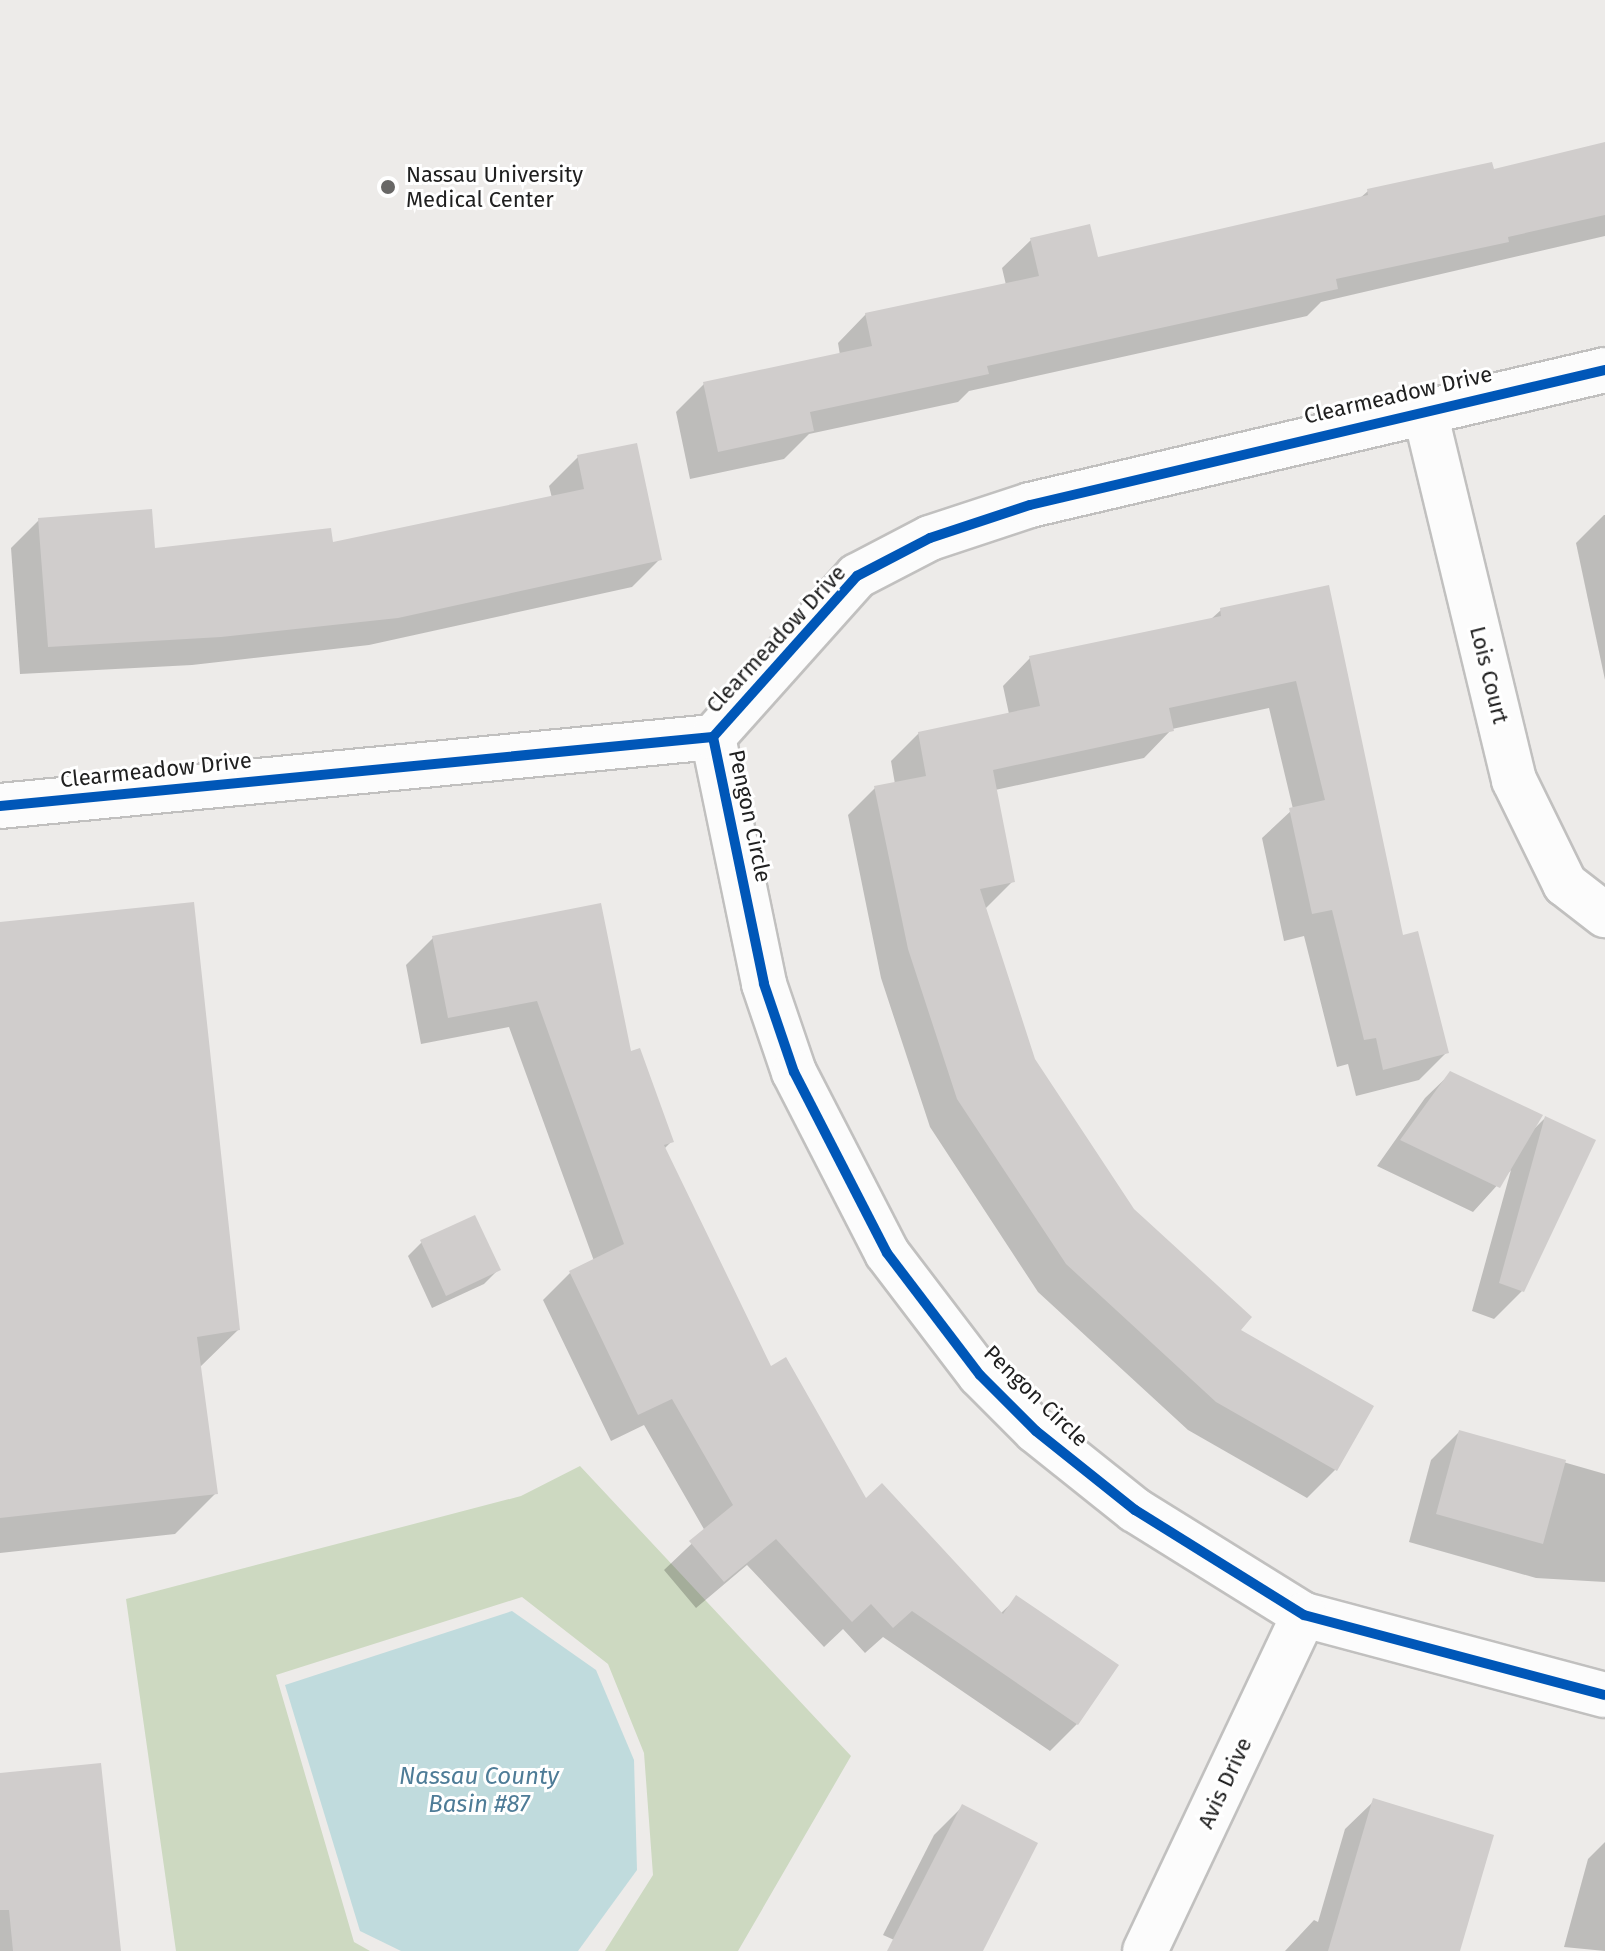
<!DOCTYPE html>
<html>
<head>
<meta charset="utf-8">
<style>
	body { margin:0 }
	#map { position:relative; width:1605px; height:1951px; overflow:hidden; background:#edebe9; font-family:"Fira Sans",sans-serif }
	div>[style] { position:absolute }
	.forest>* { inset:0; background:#cdd9c1 }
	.water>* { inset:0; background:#c0dbdd }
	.shadow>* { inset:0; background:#0003 }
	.building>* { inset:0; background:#d0cdcc }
	.roads { filter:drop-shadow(2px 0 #c1c0bf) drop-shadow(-2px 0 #c1c0bf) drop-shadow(0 2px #c1c0bf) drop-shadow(0 -2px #c1c0bf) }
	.street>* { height:44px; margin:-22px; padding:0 22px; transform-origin:22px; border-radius:22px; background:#fcfcfc }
	.cycleway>* { height:10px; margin:-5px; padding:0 5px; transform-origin:5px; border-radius:5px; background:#0057b8 }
	.dots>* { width:22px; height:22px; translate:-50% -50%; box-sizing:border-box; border:4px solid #fff; border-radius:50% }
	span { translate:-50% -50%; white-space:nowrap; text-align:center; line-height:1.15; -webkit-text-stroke:6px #fff; paint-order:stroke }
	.poi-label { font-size:22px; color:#202020 }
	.left { translate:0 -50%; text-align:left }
	.street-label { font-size:22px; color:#202020 }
	.water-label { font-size:24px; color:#4e7c97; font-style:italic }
</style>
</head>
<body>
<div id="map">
	<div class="forest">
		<div style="clip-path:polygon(580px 1466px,851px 1756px,738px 1951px,605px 1951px,653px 1875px,644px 1753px,608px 1664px,522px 1597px,276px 1675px,354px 1942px,370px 1951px,176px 1951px,126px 1599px,521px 1496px)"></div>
	</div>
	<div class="water">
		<div style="clip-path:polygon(512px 1611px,596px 1670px,634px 1760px,637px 1870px,578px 1951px,401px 1951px,360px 1931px,285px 1685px)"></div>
	</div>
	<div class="shadow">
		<div style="clip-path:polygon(1605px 144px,1605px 236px,1321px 302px,1307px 316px,969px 391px,958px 402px,809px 434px,784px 459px,690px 479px,676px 412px,704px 384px,840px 355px,838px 343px,866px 314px,1006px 285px,1002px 268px,1031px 240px,1097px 260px,1359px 199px,1368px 191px,1492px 171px)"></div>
		<div style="clip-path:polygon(578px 457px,660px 559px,632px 587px,369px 645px,192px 665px,20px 674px,11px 548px,39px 520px,153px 550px,331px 545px,552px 498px,549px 486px)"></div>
		<div style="clip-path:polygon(1604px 515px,1605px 515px,1605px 680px,1576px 543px)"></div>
		<div style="clip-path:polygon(1327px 587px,1402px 938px,1446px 1053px,1419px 1080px,1356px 1096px,1348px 1064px,1337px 1067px,1304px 936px,1284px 941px,1262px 838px,1293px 809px,1269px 708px,1172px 729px,1144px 758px,995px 790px,1013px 881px,985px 909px,1033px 1060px,1133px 1211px,1238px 1330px,1372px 1407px,1335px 1470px,1307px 1498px,1188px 1430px,1038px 1292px,930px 1127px,881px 978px,848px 815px,875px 788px,895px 784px,891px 761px,919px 733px,1009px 714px,1003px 686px,1030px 658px,1210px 620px,1221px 610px)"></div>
		<div style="clip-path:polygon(0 924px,238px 1330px,199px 1368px,216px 1493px,175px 1534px,0 1553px)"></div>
		<div style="clip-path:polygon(433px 938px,629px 1054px,672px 1141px,664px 1149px,770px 1369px,866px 1501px,1000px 1614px,1017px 1598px,1077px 1724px,1050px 1751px,883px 1637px,865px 1653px,843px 1629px,824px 1647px,747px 1565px,696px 1608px,664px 1570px,705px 1531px,644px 1425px,611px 1441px,543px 1300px,570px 1273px,594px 1261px,509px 1027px,421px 1044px,406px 965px)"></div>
		<div style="clip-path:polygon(1451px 1073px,1534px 1129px,1545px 1118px,1522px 1291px,1494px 1319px,1472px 1311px,1511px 1170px,1473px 1212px,1377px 1166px,1425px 1098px)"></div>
		<div style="clip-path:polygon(422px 1242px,498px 1270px,484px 1284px,432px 1308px,408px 1256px)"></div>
		<div style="clip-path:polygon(1459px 1432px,1605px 1474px,1605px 1582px,1536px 1578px,1409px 1542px,1431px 1460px)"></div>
		<div style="clip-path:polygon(0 1774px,119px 1951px,0 1951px)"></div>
		<div style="clip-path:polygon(1374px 1801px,1445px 1951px,1285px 1951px,1314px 1920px,1318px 1922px,1345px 1829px)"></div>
		<div style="clip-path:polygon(962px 1807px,975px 1951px,919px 1951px,883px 1935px,934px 1835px)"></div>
		<div style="clip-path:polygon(1605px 1842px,1605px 1951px,1564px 1947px,1588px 1859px)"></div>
	</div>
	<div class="building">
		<div style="clip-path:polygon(1605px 142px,1605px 215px,1508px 237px,1509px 242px,1336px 279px,1338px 289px,987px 366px,989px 374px,810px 412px,814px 431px,718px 452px,703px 382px,872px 346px,865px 313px,1039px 276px,1030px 238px,1090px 224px,1098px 257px,1368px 195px,1367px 189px,1492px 162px,1494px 169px)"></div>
		<div style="clip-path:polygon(637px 443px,662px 560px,398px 618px,221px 637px,48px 647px,38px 518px,152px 509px,155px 548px,331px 528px,333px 542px,584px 489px,577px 455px)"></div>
		<div style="clip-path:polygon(1329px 585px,1403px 935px,1418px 931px,1449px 1053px,1383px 1070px,1376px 1038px,1364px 1040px,1332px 910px,1312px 914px,1289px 808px,1325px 800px,1296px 681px,1169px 708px,1174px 731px,993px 770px,1015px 882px,980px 889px,1035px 1059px,1134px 1209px,1252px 1317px,1241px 1330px,1374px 1406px,1337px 1471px,1216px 1402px,1066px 1264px,957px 1099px,908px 949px,874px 786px,926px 776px,918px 732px,1040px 706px,1029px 656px,1221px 616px,1220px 608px)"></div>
		<div style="clip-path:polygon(194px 902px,240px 1330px,197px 1337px,218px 1494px,0 1518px,0 922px)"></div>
		<div style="clip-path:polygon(601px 903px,631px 1051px,640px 1048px,674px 1142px,664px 1145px,771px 1366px,786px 1357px,866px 1498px,882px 1483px,1003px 1614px,1016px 1595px,1119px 1665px,1078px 1725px,912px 1611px,893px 1628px,871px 1604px,852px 1622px,776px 1539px,724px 1582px,689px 1541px,733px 1505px,672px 1399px,638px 1415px,569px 1271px,624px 1244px,537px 1001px,448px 1018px,432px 936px)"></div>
		<div style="clip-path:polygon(1450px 1071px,1543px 1115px,1500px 1188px,1400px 1140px)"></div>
		<div style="clip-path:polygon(1545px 1116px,1596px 1140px,1524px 1292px,1499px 1283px)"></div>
		<div style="clip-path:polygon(475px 1215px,501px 1270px,446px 1296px,420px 1240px)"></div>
		<div style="clip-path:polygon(1459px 1430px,1566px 1460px,1543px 1544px,1436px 1514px)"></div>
		<div style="clip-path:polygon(101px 1763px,121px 1951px,13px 1951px,9px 1910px,0 1910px,0 1773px)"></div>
		<div style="clip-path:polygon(1373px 1798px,1494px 1835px,1460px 1951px,1328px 1951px)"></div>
		<div style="clip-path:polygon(962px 1804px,1038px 1843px,983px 1951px,887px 1951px)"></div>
	</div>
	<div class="roads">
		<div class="street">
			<div style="left:1424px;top:408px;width:383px;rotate:76.4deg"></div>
			<div style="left:1514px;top:780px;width:116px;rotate:63.9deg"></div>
			<div style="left:1565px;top:884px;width:51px;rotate:37.8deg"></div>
			<div style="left:713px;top:737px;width:252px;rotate:78.3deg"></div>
			<div style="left:764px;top:984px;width:93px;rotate:71.2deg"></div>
			<div style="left:794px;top:1072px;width:203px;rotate:62.8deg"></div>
			<div style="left:887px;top:1253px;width:153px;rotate:52.7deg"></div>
			<div style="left:980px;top:1375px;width:79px;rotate:45deg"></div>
			<div style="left:1036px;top:1431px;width:127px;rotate:38.6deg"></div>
			<div style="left:1135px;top:1510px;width:199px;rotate:31.9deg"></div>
			<div style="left:1304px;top:1615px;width:311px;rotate:14.9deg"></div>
			<div style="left:0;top:806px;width:716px;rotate:-5.53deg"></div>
			<div style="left:713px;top:737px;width:216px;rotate:-48.2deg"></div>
			<div style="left:857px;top:576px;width:82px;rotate:-27.5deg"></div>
			<div style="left:930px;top:538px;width:105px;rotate:-18.3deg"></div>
			<div style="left:1030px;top:505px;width:591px;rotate:-13.21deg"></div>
			<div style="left:1145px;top:1951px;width:372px;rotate:-64.7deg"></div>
		</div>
	</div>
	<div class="cycleway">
		<div style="left:713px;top:737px;width:252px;rotate:78.3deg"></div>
		<div style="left:764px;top:984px;width:93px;rotate:71.2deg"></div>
		<div style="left:794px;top:1072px;width:203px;rotate:62.8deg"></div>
		<div style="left:887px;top:1253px;width:153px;rotate:52.7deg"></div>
		<div style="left:980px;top:1375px;width:79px;rotate:45deg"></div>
		<div style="left:1036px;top:1431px;width:127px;rotate:38.6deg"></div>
		<div style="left:1135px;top:1510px;width:199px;rotate:31.9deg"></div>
		<div style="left:1304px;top:1615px;width:311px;rotate:14.9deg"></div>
		<div style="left:0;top:806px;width:716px;rotate:-5.53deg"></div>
		<div style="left:713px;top:737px;width:216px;rotate:-48.2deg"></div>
		<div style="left:857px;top:576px;width:82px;rotate:-27.5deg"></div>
		<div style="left:930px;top:538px;width:105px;rotate:-18.3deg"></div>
		<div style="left:1030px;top:505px;width:591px;rotate:-13.21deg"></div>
	</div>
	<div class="dots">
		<div style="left:388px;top:187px;background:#686766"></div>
	</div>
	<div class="poi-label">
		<span class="left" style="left:406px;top:187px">Nassau University<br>Medical Center</span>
	</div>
	<div class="street-label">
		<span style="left:1398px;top:395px;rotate:-13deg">Clearmeadow Drive</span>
		<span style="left:776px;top:639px;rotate:-47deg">Clearmeadow Drive</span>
		<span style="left:1489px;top:675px;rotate:76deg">Lois Court</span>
		<span style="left:156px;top:770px;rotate:-6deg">Clearmeadow Drive</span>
		<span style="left:750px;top:816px;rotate:78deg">Pengon Circle</span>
		<span style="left:1036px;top:1396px;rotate:44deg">Pengon Circle</span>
		<span style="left:1225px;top:1783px;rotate:-65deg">Avis Drive</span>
	</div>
	<div class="water-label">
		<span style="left:479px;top:1791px">Nassau County<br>Basin #87</span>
	</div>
</div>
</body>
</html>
